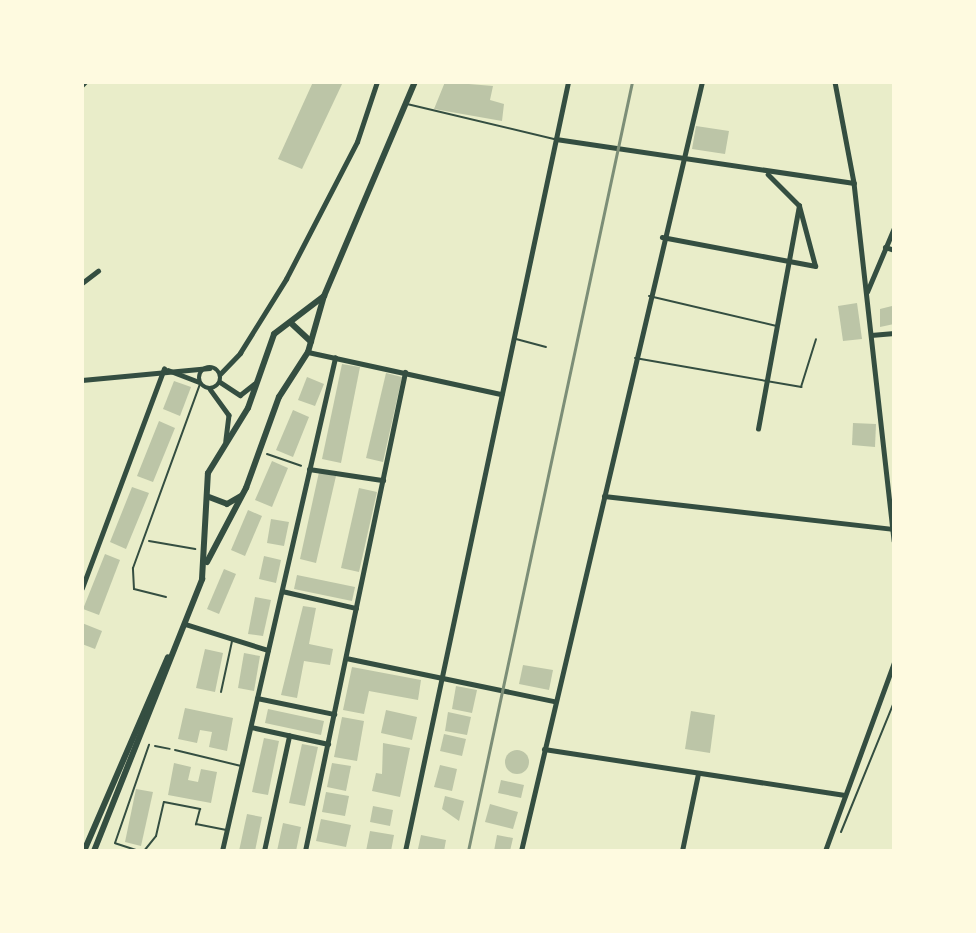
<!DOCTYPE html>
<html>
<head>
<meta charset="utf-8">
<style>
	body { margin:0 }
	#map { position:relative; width:976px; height:933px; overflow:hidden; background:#e9edc9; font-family:Ubuntu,sans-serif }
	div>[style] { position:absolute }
	.building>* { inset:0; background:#bcc5a7 }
	.round { border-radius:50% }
	.path>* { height:2px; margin:-1px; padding:0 1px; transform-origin:1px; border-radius:1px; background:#344e41 }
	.service>* { height:2px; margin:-1px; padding:0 1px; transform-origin:1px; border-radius:1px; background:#344e41 }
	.minor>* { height:4.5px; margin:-2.25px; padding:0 2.25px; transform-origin:2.25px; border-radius:2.25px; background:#344e41 }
	.minor>.ring { margin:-2.25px; padding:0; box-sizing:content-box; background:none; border:4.5px solid #344e41; border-radius:50% }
	.tertiary>* { height:5px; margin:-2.5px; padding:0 2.5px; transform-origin:2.5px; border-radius:2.5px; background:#344e41 }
	.primary>* { height:6px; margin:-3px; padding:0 3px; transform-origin:3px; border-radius:3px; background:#344e41 }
	.rail>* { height:2.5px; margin:-1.25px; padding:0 1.25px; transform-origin:1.25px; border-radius:1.25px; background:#7c8e77 }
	span { translate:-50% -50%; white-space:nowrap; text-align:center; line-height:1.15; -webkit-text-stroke:6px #fefae0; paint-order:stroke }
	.frame { position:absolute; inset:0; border:84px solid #fefae0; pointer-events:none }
</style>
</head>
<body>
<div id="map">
	<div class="building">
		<div style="clip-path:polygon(313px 82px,343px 82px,302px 169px,278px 159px)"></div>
		<div style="clip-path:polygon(445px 82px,493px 86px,490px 100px,504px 104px,502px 121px,434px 109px)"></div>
		<div style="clip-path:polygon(696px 126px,729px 131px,725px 154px,692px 149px)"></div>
		<div style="clip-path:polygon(857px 303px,862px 339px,843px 341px,838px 306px)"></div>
		<div style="clip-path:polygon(892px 306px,894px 324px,880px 327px,880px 309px)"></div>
		<div style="clip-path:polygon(342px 364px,360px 367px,341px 463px,322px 459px)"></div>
		<div style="clip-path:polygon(386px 373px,402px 377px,383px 462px,366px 458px)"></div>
		<div style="clip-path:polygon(307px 377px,324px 384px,315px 406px,298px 400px)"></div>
		<div style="clip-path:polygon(174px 381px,191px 387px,180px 416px,163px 409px)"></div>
		<div style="clip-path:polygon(293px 410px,309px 417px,293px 457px,276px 450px)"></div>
		<div style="clip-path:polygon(159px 421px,175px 428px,153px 482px,137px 476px)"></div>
		<div style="clip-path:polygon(853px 423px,876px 424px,875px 447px,852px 445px)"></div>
		<div style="clip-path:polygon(272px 461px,288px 468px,272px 507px,255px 500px)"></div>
		<div style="clip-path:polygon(319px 472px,336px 476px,316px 563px,300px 559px)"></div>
		<div style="clip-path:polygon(132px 487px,149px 493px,126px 549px,110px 542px)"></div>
		<div style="clip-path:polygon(359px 488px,377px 492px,359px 572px,341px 568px)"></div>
		<div style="clip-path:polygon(248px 510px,262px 516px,245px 556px,231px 550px)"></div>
		<div style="clip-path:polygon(271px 519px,289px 522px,284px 546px,267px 543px)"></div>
		<div style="clip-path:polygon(105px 554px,120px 560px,99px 615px,83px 609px)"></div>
		<div style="clip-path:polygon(264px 556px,281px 560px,276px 583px,259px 579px)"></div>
		<div style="clip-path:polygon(224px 569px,236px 574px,219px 614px,207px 609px)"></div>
		<div style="clip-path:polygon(297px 575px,355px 587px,352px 601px,294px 589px)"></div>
		<div style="clip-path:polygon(255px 597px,271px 600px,263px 636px,248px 634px)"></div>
		<div style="clip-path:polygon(303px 606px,316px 608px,309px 644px,333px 649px,330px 665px,304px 661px,297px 698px,281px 695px)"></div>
		<div style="clip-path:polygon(82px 623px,102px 631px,95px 649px,82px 644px)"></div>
		<div style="clip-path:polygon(205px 649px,223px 653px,215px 692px,196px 688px)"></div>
		<div style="clip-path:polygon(244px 653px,260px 656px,254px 691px,238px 688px)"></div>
		<div style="clip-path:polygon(523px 665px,553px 670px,549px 690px,519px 684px)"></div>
		<div style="clip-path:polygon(352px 667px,421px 680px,418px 700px,369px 691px,364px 714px,343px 710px)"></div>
		<div style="clip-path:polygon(456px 686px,477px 690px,472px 713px,452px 709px)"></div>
		<div style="clip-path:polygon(185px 708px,233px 718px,227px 751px,209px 747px,212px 732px,200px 730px,197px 743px,178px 739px)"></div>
		<div style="clip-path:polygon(268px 709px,324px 721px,321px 735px,265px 723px)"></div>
		<div style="clip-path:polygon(386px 710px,417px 717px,412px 740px,381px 733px)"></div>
		<div style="clip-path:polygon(691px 711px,715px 715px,710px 753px,685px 749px)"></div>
		<div style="clip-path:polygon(448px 712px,471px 717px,467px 735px,445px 731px)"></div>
		<div style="clip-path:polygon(342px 717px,364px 721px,357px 761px,334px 757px)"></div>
		<div style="clip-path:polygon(444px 734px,466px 739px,462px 756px,440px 751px)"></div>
		<div style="clip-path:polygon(264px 738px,279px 741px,268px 795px,252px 792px)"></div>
		<div style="clip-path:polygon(383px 743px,410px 748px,400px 797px,372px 791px,376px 773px,382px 774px)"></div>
		<div style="clip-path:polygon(302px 744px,318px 747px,305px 806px,289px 803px)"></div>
		<div class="round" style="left:505px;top:750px;width:24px;height:24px"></div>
		<div style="clip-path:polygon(174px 763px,191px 767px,188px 780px,198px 782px,201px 769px,217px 772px,211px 803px,168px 795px)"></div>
		<div style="clip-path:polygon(332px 763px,351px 766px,346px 791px,327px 787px)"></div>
		<div style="clip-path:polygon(440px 765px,457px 769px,452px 791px,434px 787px)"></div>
		<div style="clip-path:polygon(501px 780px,524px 785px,521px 798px,498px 793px)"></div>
		<div style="clip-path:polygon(136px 789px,153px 792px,141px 846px,125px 842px)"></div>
		<div style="clip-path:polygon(326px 792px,349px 796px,345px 816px,322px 812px)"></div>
		<div style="clip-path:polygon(445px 796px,464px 801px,459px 821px,442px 809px)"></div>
		<div style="clip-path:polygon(490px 804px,518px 812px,513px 829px,485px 822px)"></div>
		<div style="clip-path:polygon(373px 806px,393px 810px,390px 826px,370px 822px)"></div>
		<div style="clip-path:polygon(247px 814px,262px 817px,255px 851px,239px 851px)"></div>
		<div style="clip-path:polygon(321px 819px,351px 825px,346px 847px,316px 841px)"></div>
		<div style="clip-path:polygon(283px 823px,301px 827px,296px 851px,277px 851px)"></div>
		<div style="clip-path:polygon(370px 831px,394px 835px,391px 851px,366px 851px)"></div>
		<div style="clip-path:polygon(421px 835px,446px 840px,444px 851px,418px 849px)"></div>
		<div style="clip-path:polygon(497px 835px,513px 838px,510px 851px,494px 851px)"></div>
	</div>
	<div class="path">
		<div style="left:267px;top:454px;width:36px;rotate:19deg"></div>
		<div style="left:149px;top:541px;width:47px;rotate:9.9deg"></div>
		<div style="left:155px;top:746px;width:15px;rotate:11deg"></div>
		<div style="left:841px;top:832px;width:140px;rotate:-67.8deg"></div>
	</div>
	<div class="service">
		<div style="left:407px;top:104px;width:151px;rotate:13.4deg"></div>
		<div style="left:649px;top:296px;width:131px;rotate:13.2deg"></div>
		<div style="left:516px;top:339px;width:31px;rotate:15deg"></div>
		<div style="left:635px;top:358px;width:169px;rotate:9.9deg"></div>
		<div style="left:801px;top:387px;width:50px;rotate:-72.6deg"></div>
		<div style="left:166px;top:597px;width:33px;rotate:-166deg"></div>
		<div style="left:134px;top:589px;width:21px;rotate:-93deg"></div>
		<div style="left:133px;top:568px;width:196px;rotate:-70deg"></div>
		<div style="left:221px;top:692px;width:52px;rotate:-77.8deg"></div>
		<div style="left:175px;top:750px;width:68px;rotate:13.6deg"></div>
		<div style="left:139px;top:851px;width:25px;rotate:-162deg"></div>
		<div style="left:115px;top:843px;width:104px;rotate:-70.9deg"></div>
		<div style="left:144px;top:851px;width:19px;rotate:-51deg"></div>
		<div style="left:156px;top:836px;width:35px;rotate:-77deg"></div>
		<div style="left:164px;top:802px;width:37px;rotate:11deg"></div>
		<div style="left:200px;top:809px;width:16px;rotate:105deg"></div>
		<div style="left:196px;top:824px;width:31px;rotate:11deg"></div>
	</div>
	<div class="minor">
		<div style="left:835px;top:82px;width:103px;rotate:79.3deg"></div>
		<div style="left:854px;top:183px;width:360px;rotate:83.6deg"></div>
		<div style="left:82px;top:85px;width:4px;rotate:-45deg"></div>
		<div style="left:556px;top:139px;width:301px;rotate:8.4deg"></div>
		<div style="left:662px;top:237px;width:156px;rotate:10.7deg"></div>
		<div style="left:815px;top:266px;width:62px;rotate:-104.9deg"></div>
		<div style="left:885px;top:247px;width:9px;rotate:18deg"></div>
		<div style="left:82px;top:283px;width:20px;rotate:-37deg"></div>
		<div style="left:867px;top:292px;width:69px;rotate:-67.1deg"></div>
		<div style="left:871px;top:335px;width:23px;rotate:-5deg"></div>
		<div style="left:308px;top:352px;width:198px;rotate:12.3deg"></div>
		<div class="ring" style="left:199px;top:367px;width:17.5px;height:17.5px"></div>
		<div style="left:168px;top:370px;width:33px;rotate:21deg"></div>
		<div style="left:220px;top:374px;width:29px;rotate:-46deg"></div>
		<div style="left:240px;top:353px;width:87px;rotate:-58.1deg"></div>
		<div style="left:286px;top:279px;width:154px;rotate:-62.6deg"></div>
		<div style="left:357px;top:142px;width:63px;rotate:-71.6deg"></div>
		<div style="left:82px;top:380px;width:128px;rotate:-5.4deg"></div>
		<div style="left:220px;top:382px;width:24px;rotate:33deg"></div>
		<div style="left:240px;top:395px;width:18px;rotate:-38deg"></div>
		<div style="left:210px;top:389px;width:32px;rotate:54deg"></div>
		<div style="left:229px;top:415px;width:26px;rotate:97deg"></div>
		<div style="left:758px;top:429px;width:227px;rotate:-79.6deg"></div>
		<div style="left:799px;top:206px;width:44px;rotate:-135deg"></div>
		<div style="left:309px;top:469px;width:75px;rotate:8.5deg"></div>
		<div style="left:604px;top:496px;width:290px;rotate:6.5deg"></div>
		<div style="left:82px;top:588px;width:234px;rotate:-69.5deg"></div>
		<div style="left:282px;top:591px;width:76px;rotate:12.9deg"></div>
		<div style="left:185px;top:624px;width:87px;rotate:17.4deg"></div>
		<div style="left:346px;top:658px;width:212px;rotate:11.7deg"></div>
		<div style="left:257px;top:698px;width:79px;rotate:11.7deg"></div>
		<div style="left:251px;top:727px;width:79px;rotate:12.4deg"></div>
		<div style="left:544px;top:749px;width:304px;rotate:8.7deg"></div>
		<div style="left:222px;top:851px;width:506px;rotate:-77.09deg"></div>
		<div style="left:264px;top:851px;width:118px;rotate:-77.7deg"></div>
		<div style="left:305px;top:851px;width:489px;rotate:-78.2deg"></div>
		<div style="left:521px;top:851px;width:790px;rotate:-76.76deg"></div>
		<div style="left:682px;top:851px;width:79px;rotate:-78.3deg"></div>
		<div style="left:825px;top:851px;width:201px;rotate:-69.9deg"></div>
	</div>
	<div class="tertiary">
		<div style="left:405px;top:851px;width:786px;rotate:-78.03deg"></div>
	</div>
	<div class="primary">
		<div style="left:292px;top:324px;width:26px;rotate:43deg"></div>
		<div style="left:209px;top:497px;width:19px;rotate:21deg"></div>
		<div style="left:227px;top:504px;width:16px;rotate:-30deg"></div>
		<div style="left:207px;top:562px;width:84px;rotate:-62.2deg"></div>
		<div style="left:246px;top:488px;width:97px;rotate:-70.1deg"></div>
		<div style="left:279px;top:397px;width:54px;rotate:-57.2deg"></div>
		<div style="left:308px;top:352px;width:58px;rotate:-74.1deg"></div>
		<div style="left:324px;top:296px;width:233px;rotate:-67deg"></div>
		<div style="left:84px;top:851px;width:211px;rotate:-66.6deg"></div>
		<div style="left:94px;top:851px;width:293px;rotate:-68.3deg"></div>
		<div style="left:202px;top:579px;width:106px;rotate:-86.8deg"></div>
		<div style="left:208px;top:473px;width:76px;rotate:-58.4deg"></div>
		<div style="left:248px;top:408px;width:78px;rotate:-70.6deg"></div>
		<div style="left:274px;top:334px;width:63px;rotate:-37.2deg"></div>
	</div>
	<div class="rail">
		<div style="left:468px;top:851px;width:786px;rotate:-77.96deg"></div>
	</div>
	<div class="frame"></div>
</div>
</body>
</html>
